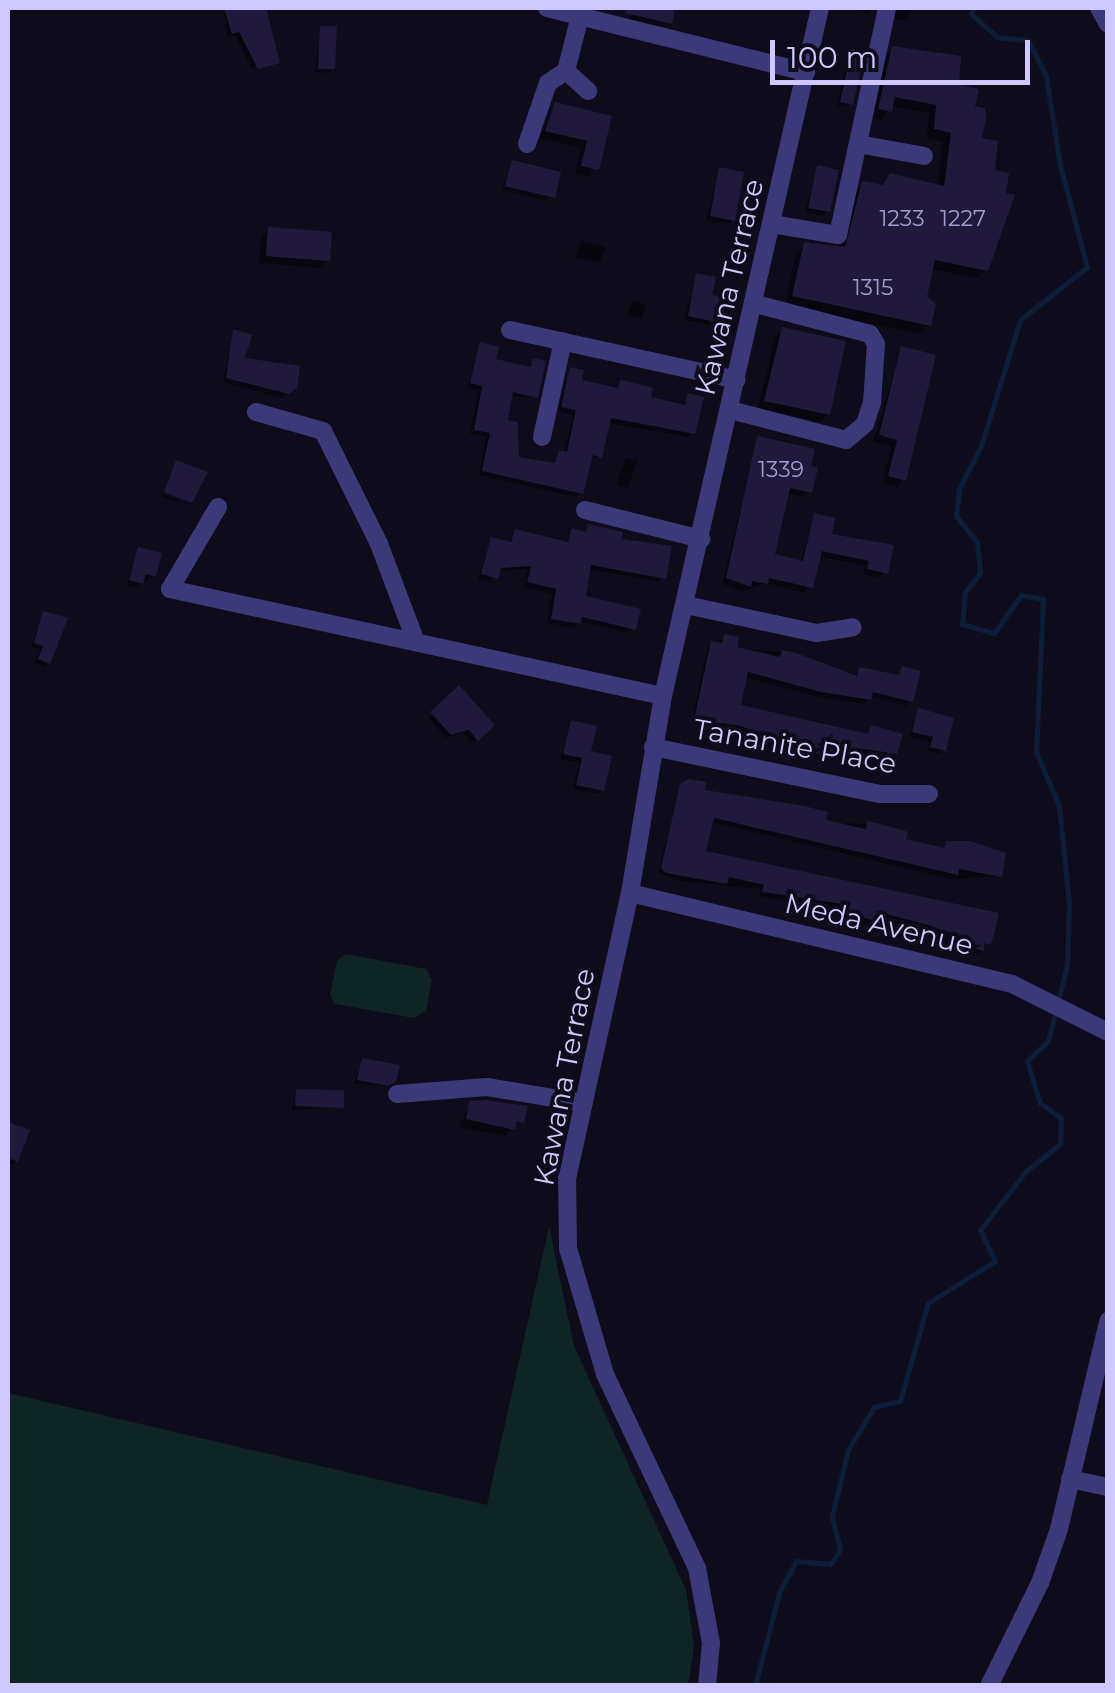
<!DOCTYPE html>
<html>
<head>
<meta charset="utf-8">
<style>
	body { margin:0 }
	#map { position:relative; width:1115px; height:1693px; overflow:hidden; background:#0e0c1b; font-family:Montserrat,sans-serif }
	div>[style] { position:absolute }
	.green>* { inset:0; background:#0f2524 }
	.shadow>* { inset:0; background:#0007 }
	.stream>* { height:5px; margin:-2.5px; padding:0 2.5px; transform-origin:2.5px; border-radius:2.5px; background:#0c1d3a }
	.building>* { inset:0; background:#20193b }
	.minor>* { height:18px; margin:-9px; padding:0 9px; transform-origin:9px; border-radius:9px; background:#3b3978 }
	span { translate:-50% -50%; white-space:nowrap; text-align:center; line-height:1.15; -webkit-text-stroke:8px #0e0c1b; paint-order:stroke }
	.number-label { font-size:22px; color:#a29ccc }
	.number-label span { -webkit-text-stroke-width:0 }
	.street-label { font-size:28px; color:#cec8fd }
	.frame { position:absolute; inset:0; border:10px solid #cec8fd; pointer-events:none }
	.scale { position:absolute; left:770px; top:40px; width:260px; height:45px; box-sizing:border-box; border:5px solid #cec8fd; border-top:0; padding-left:12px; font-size:30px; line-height:35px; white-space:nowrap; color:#cec8fd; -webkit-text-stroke:8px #0e0c1b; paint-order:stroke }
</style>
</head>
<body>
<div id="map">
	<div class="green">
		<div style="clip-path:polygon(346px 954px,426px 969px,432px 980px,426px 1011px,414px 1018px,335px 1004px,330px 995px,337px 961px)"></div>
		<div style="clip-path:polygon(549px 1227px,574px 1346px,686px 1590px,694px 1646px,688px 1685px,8px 1685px,8px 1393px,487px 1505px)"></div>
	</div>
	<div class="shadow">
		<div style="clip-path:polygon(224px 8px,263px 8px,278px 62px,276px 64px,251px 68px,235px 35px,227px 37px)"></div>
		<div style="clip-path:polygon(635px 8px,672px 8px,662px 30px,628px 23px)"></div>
		<div style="clip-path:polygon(860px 8px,873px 8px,867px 14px)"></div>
		<div style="clip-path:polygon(895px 8px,894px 8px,913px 8px,907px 21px,895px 19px)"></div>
		<div style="clip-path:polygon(321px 28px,333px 68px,328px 73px,315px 72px)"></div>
		<div style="clip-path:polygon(892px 49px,956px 87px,973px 108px,993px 172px,986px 269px,977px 278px,930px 269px,924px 298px,929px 325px,920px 334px,785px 305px,796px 254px,805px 245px,840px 249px,854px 193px,863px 184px,880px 187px,891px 176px,937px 187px,943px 142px,927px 138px,929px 113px,891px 106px,881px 120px,871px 118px,884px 58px)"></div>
		<div style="clip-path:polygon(853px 51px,851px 104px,837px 107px,848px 55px)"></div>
		<div style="clip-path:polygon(555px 105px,609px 118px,590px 177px,575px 173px,581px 148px,539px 138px)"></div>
		<div style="clip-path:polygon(512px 163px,553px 197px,548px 201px,502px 190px)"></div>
		<div style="clip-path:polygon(818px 168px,828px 211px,823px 216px,805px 212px)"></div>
		<div style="clip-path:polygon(720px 170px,733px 220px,728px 224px,706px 220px)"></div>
		<div style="clip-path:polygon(269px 230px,328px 260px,320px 268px,259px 263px,261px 237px)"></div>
		<div style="clip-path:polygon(581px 241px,606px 247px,599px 263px,575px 257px)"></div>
		<div style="clip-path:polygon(697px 276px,709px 297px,709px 325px,684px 320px)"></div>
		<div style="clip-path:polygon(633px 301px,646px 305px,641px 319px,627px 315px)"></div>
		<div style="clip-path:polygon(782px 330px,828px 414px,820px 422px,758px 408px,775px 337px)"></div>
		<div style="clip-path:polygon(234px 332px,242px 360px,287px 393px,282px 398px,223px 382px)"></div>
		<div style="clip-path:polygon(481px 345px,493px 361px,528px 369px,533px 360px,536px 397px,510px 397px,505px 422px,516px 459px,553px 465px,564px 454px,573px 415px,558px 411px,571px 369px,579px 382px,616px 390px,621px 382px,648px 399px,683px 406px,689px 396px,692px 433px,688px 437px,608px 423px,600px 456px,589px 460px,576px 497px,479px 475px,486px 437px,470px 434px,479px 390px,467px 388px)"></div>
		<div style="clip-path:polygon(901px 349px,904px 479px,897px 487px,883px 483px,891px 446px,873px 442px)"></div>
		<div style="clip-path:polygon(758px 438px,810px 492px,804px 497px,786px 493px,772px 556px,800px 563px,815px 516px,829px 536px,891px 547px,880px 578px,863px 574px,865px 566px,818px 556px,805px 593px,766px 583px,743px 591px,722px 584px)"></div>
		<div style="clip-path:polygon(626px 458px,638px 460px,628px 488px,616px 485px)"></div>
		<div style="clip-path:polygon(162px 494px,187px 504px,161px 497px)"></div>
		<div style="clip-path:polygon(589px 526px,619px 541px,663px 578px,659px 582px,588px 569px,583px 598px,634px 628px,629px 633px,579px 621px,574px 628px,547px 623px,552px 594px,524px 587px,528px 569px,497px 571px,491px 582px,478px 579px,491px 540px,509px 544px,515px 532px,566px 544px,573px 531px,584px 534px)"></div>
		<div style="clip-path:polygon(139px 549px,154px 576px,136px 587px,126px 585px)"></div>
		<div style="clip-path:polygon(44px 614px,48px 663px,44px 667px,35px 663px,40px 650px,31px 647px)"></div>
		<div style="clip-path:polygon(725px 637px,734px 649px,783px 652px,855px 678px,860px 670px,897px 677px,903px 669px,911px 701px,906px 706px,870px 696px,864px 704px,815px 696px,744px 677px,738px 707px,866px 736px,871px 728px,895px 753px,832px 754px,827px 761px,758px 744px,760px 737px,691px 724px,707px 649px)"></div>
		<div style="clip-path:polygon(459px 689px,492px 725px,472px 743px,463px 733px,446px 738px,428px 718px)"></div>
		<div style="clip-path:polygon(919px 711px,944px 750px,939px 754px,927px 751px,930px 742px,909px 736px)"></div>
		<div style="clip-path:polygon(572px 723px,602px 790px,597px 794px,573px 789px,579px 763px,560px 759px)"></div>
		<div style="clip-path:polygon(681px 786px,823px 822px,868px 824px,903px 841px,942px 848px,947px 843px,1000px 876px,951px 879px,711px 822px,703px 853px,995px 915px,982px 949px,978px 954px,882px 918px,877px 926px,844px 918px,846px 910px,759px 896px,761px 889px,678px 881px,658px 872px)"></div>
		<div style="clip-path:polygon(363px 1060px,389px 1086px,354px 1084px)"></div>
		<div style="clip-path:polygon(297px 1091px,341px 1107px,292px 1110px)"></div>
		<div style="clip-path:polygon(470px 1103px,513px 1128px,505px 1136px,459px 1127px)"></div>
		<div style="clip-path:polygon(8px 1126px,16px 1160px,12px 1165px,8px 1164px)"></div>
	</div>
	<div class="stream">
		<div style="left:973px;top:8px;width:6px;rotate:108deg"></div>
		<div style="left:971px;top:14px;width:35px;rotate:41deg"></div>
		<div style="left:997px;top:37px;width:31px;rotate:6deg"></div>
		<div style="left:1028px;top:40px;width:40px;rotate:63.4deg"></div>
		<div style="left:1046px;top:76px;width:90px;rotate:81.1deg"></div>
		<div style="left:1060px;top:165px;width:106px;rotate:75.2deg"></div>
		<div style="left:1087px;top:267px;width:85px;rotate:141.7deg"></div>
		<div style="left:1020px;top:320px;width:132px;rotate:107.2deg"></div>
		<div style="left:981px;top:446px;width:48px;rotate:117.1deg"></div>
		<div style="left:959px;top:489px;width:27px;rotate:96deg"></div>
		<div style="left:956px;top:516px;width:33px;rotate:51deg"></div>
		<div style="left:977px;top:542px;width:31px;rotate:84deg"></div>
		<div style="left:980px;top:573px;width:24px;rotate:128deg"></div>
		<div style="left:965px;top:592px;width:32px;rotate:95deg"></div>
		<div style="left:962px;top:624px;width:33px;rotate:16deg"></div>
		<div style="left:994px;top:633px;width:47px;rotate:-54.6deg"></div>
		<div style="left:1021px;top:595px;width:22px;rotate:10deg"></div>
		<div style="left:1043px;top:599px;width:153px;rotate:92.6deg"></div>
		<div style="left:1036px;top:752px;width:59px;rotate:66.9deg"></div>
		<div style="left:1059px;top:806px;width:98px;rotate:84.1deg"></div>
		<div style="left:1069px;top:903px;width:62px;rotate:91.8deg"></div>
		<div style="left:1067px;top:965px;width:38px;rotate:104deg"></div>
		<div style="left:755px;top:1686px;width:96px;rotate:-75.5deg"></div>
		<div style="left:779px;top:1593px;width:36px;rotate:-62deg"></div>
		<div style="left:796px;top:1561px;width:35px;rotate:5deg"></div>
		<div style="left:831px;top:1564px;width:17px;rotate:-59deg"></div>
		<div style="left:840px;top:1549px;width:34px;rotate:-104deg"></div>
		<div style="left:832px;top:1516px;width:68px;rotate:-76.4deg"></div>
		<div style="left:848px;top:1450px;width:50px;rotate:-58.8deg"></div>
		<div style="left:874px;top:1407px;width:27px;rotate:-13deg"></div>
		<div style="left:900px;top:1401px;width:102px;rotate:-74.1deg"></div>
		<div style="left:928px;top:1303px;width:79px;rotate:-32.1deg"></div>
		<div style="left:995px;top:1261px;width:34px;rotate:-116deg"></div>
		<div style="left:980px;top:1230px;width:75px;rotate:-52.1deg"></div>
		<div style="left:1026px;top:1171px;width:43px;rotate:-38.5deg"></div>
		<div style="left:1060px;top:1144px;width:26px;rotate:-88deg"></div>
		<div style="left:1061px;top:1118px;width:26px;rotate:-144deg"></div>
		<div style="left:1040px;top:1103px;width:44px;rotate:-107.2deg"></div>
		<div style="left:1027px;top:1061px;width:29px;rotate:-44deg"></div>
		<div style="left:1048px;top:1041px;width:30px;rotate:-76deg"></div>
	</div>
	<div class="building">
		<div style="clip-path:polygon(224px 8px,266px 8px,280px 63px,258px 69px,239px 32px,232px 34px)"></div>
		<div style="clip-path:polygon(625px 8px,675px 8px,672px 24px,625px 13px)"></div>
		<div style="clip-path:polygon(320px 26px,337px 26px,335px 69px,318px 69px)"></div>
		<div style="clip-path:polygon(892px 46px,961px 56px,959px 85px,979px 89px,975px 106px,985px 108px,986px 118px,982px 138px,998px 141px,995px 170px,1009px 173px,1006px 193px,1015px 195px,988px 271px,935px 260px,927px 297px,936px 304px,931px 326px,792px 296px,804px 242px,845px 247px,862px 181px,883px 185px,890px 173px,944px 186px,951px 133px,934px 129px,936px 105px,895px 97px,892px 112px,878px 109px)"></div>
		<div style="clip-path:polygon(852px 48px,865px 51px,853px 105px,840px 102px)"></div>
		<div style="clip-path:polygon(555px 102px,612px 116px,599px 170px,581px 166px,587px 141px,545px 131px)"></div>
		<div style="clip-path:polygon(512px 160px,561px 172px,555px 198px,505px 186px)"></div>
		<div style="clip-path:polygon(817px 165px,839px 170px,830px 212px,808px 208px)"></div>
		<div style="clip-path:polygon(719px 167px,744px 172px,735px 221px,710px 216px)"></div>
		<div style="clip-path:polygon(268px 227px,332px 232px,330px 261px,266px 256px)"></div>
		<div style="clip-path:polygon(696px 273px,716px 277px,712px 295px,721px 297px,716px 322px,688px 316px)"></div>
		<div style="clip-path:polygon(782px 327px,846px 341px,830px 415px,764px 401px)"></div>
		<div style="clip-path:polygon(233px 329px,252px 335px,245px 358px,300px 366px,297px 388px,289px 394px,226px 378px)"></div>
		<div style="clip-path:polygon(480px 342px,499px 347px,496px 359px,530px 367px,533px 358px,546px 361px,538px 398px,513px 392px,508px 420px,518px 422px,519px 457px,555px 463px,559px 450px,567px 452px,576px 410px,561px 407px,570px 367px,584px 370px,582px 380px,618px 388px,620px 380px,635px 383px,653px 388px,651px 397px,685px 405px,688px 393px,704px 397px,695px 434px,611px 418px,602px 458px,593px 455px,583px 494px,482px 471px,490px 433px,474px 430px,482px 386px,470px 383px)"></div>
		<div style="clip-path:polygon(901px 346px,936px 355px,906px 481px,888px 476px,897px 440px,879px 435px)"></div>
		<div style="clip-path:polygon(757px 436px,815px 449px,811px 466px,818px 468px,812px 493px,790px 488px,775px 554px,803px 561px,814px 513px,835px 518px,832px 534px,894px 545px,888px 574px,867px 569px,869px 561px,822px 551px,813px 588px,769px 578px,768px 584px,752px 581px,751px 587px,726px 578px)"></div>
		<div style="clip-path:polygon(176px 460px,208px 472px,192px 503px,164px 492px)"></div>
		<div style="clip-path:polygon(588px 524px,623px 532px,622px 539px,672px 546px,666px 579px,591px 565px,586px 596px,641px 609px,636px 630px,582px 617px,581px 624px,551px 619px,556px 589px,527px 582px,531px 566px,501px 568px,498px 579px,481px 574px,491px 537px,511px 542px,515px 529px,568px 542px,572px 528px,586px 532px)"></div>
		<div style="clip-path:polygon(138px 547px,162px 553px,156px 577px,146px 574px,143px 584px,129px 580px)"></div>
		<div style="clip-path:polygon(43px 611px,68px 618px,50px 664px,38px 659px,43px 646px,34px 643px)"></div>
		<div style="clip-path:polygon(724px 634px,739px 637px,737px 647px,780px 657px,782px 650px,796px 653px,857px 676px,859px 667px,899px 675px,902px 666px,921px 671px,913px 702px,873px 692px,871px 700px,821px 692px,748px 672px,741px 705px,868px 734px,871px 725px,903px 734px,897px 754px,857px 748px,856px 754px,836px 750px,834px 758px,761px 740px,763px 733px,736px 725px,694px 720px,711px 641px,722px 643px)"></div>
		<div style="clip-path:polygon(459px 685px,495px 725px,478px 741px,469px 730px,451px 735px,430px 712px)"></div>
		<div style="clip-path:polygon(918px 708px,954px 718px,946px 751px,930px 747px,933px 737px,912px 732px)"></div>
		<div style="clip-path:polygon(571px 720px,597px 726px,591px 751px,612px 756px,604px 791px,576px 785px,582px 758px,563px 754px)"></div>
		<div style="clip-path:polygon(689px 779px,706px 782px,705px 790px,804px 806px,828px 812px,826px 820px,866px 829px,867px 821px,884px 825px,908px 832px,906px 839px,944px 848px,946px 841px,970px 841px,1006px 853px,1002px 877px,959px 869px,958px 875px,714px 818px,706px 851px,999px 913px,991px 945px,984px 943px,984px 951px,963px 945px,964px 938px,925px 924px,886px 914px,884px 923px,868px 919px,848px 913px,849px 905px,762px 892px,764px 885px,729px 877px,727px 884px,666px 873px,661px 868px,680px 784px)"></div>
		<div style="clip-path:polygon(362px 1058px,400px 1065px,396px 1082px,388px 1086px,357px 1080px)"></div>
		<div style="clip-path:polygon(296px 1089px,344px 1090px,344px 1108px,295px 1106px)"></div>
		<div style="clip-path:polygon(486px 1100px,528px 1106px,524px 1123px,517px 1121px,515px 1130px,466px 1119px,469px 1101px)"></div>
		<div style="clip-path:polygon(8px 1122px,30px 1130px,18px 1162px,8px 1158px)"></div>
	</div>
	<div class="minor">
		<div style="left:547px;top:8px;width:267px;rotate:13.9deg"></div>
		<div style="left:1099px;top:8px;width:18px;rotate:61deg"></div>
		<div style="left:580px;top:16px;width:57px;rotate:104.3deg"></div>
		<div style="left:566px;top:71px;width:30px;rotate:42deg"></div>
		<div style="left:527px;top:144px;width:65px;rotate:-71deg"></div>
		<div style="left:548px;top:83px;width:22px;rotate:-34deg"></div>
		<div style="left:858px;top:144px;width:67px;rotate:10.3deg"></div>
		<div style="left:772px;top:224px;width:67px;rotate:9.5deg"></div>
		<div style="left:838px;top:235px;width:232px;rotate:-77.8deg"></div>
		<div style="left:510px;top:330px;width:232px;rotate:12.4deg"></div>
		<div style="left:730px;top:410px;width:120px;rotate:14.5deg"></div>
		<div style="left:846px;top:440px;width:25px;rotate:-40deg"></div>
		<div style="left:865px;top:424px;width:22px;rotate:-72deg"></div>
		<div style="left:872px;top:403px;width:59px;rotate:-86.1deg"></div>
		<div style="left:876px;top:344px;width:12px;rotate:-121deg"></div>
		<div style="left:870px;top:334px;width:118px;rotate:-165.3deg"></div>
		<div style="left:256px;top:412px;width:70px;rotate:15.8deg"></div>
		<div style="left:323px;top:431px;width:126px;rotate:63.6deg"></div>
		<div style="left:379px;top:544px;width:105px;rotate:69.3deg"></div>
		<div style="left:542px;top:437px;width:98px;rotate:-77.7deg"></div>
		<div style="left:218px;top:507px;width:95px;rotate:120.3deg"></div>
		<div style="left:170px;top:589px;width:504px;rotate:12.25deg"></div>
		<div style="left:585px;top:510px;width:120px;rotate:14deg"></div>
		<div style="left:686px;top:605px;width:134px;rotate:12.1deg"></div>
		<div style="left:817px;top:633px;width:36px;rotate:-9deg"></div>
		<div style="left:653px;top:747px;width:231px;rotate:11.7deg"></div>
		<div style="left:879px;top:794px;width:50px"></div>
		<div style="left:630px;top:893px;width:393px;rotate:13.4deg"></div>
		<div style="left:1012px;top:984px;width:107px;rotate:26.6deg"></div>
		<div style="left:397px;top:1094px;width:90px;rotate:-4.4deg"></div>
		<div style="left:487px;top:1087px;width:98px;rotate:9.4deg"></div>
		<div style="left:1070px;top:1479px;width:39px;rotate:12deg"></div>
		<div style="left:707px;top:1686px;width:43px;rotate:-84.7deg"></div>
		<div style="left:711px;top:1643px;width:76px;rotate:-100.6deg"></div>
		<div style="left:697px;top:1568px;width:215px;rotate:-115.4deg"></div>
		<div style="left:605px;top:1374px;width:131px;rotate:-106.4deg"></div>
		<div style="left:568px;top:1248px;width:69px;rotate:-90.8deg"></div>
		<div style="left:567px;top:1179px;width:293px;rotate:-77.6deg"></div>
		<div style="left:630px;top:893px;width:200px;rotate:-80.5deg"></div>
		<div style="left:663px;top:696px;width:706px;rotate:-77.15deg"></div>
		<div style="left:989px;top:1686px;width:115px;rotate:-63.7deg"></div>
		<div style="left:1040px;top:1583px;width:57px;rotate:-70.6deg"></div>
		<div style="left:1059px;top:1529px;width:214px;rotate:-76.7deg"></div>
	</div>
	<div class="number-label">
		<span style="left:902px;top:219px">1233</span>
		<span style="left:963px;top:219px">1227</span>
		<span style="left:873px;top:288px">1315</span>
		<span style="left:781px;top:470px">1339</span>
	</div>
	<div class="street-label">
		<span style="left:729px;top:287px;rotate:-77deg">Kawana Terrace</span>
		<span style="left:795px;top:746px;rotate:10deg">Tananite Place</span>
		<span style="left:879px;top:924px;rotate:13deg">Meda Avenue</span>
		<span style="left:564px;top:1077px;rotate:-79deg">Kawana Terrace</span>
	</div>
	<div class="frame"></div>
	<div class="scale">100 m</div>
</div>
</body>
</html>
